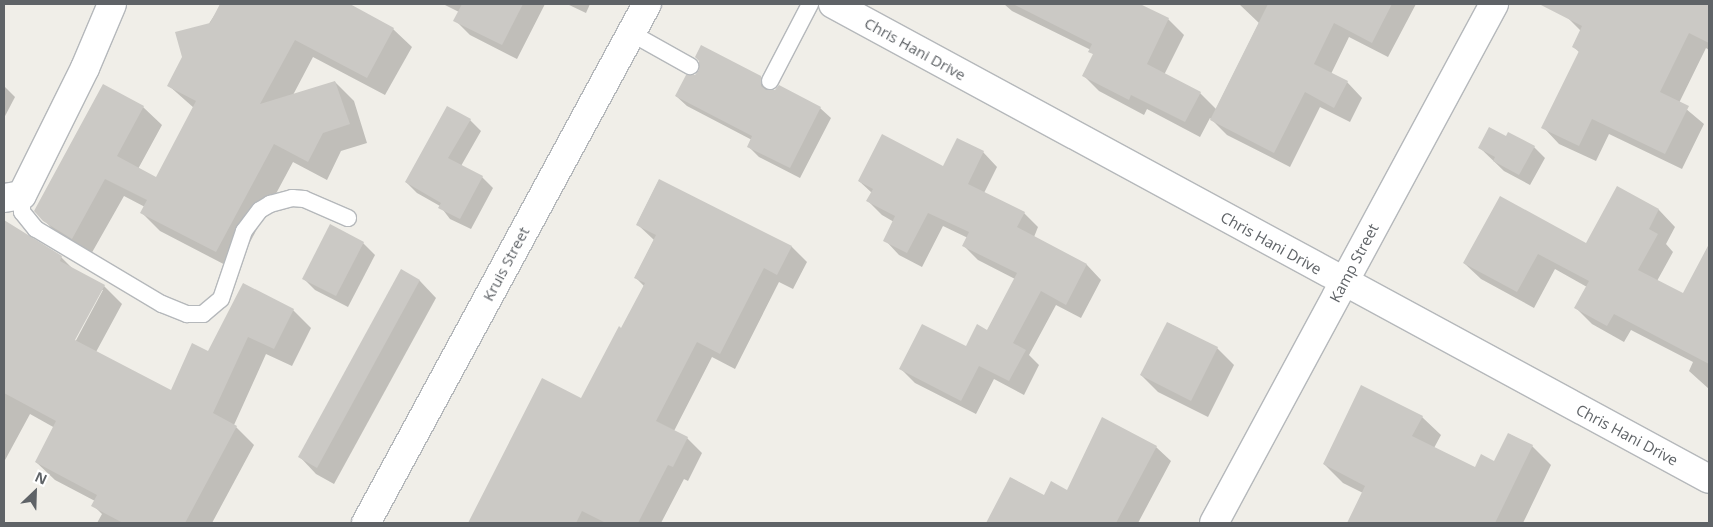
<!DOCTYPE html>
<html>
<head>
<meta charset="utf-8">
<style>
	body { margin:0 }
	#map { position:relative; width:1713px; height:527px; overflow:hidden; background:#f0eee8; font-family:"Open Sans",sans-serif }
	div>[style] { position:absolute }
	.shadow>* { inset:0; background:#0003 }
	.building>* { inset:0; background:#cbc9c5 }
	.roads { filter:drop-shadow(1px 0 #b5b8bb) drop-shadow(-1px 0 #b5b8bb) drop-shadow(0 1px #b5b8bb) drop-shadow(0 -1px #b5b8bb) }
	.service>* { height:16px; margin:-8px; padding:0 8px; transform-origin:8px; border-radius:8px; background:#fff }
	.minor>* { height:28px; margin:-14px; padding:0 14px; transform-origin:14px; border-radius:14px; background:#fff }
	.tertiary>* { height:28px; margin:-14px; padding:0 14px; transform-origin:14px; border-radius:14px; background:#fff }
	span { translate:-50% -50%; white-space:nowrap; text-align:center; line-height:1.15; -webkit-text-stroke:5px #fff; paint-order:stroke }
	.street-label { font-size:15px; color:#5f6367 }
	.frame { position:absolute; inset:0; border:5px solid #5f6367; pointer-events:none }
	.north { position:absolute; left:10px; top:467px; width:50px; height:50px; -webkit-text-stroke:4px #fff; paint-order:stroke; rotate:24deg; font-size:14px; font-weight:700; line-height:20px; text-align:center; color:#5f6367 }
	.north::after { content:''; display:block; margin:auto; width:18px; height:22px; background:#5f6367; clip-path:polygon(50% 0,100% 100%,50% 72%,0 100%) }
</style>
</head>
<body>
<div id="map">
	<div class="shadow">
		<div style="clip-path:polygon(222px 4px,348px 4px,393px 29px,412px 47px,385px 95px,313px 57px,293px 95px,335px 82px,354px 101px,367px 143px,341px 151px,327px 180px,293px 162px,235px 270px,160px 231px,142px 213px,145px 207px,124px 196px,90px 256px,63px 240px,44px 220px,143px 107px,162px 125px,138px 169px,157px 179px,194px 108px,168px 85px)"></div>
		<div style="clip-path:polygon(443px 4px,545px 4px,517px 59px,470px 35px,455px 20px,459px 12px)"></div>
		<div style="clip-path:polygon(567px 4px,590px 4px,586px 13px)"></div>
		<div style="clip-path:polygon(1004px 4px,1137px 4px,1168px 19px,1184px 35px,1164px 75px,1200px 93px,1216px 109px,1259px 23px,1239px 4px,1416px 4px,1388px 57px,1349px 37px,1331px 74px,1347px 82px,1362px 98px,1350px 122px,1320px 107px,1290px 167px,1227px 135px,1210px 118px,1200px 137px,1147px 109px,1144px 115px,1099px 91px,1083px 75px,1094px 56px,1091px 50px,1012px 11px)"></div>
		<div style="clip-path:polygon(1574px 4px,1709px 4px,1709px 50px,1706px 48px,1679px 103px,1704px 124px,1682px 169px,1609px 134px,1596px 161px,1559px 144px,1543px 127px,1580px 53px,1573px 46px,1581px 31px,1567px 17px)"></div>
		<div style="clip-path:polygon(761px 77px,771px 91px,820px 108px,831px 118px,800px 178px,759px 157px,748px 146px,752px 140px,687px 106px,676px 96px)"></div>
		<div style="clip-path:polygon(4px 86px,15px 97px,4px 118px)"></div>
		<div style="clip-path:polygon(470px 120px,481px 131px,461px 166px,482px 177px,493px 188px,471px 229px,450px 219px,440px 206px,417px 193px,406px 182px)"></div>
		<div style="clip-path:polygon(1509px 134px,1534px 147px,1545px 158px,1530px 185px,1504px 171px,1479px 147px,1507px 138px)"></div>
		<div style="clip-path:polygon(983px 152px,997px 167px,984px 193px,1024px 213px,1038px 227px,1034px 237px,1087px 265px,1101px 280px,1081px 318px,1056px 305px,1029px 355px,1039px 365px,1024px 395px,994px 379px,976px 414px,915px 383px,901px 369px,966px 347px,987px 331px,1015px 279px,978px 260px,964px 246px,968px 238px,943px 226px,922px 267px,899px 255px,885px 240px,894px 222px,882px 215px,868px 201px,872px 193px,859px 181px,943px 167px)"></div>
		<div style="clip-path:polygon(659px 180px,792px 247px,807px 262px,793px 289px,779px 282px,735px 369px,712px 357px,674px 431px,687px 438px,702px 453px,688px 481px,684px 479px,661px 523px,469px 523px,543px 380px,582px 400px,622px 329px,644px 286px,635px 277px,654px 240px,637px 224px)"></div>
		<div style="clip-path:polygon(1618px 188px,1659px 210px,1675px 227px,1666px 244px,1673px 252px,1657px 281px,1684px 295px,1709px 245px,1709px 389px,1689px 371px,1693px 362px,1631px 330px,1624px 342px,1592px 324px,1576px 308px,1587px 287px,1555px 269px,1534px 308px,1481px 279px,1464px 263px,1586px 245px)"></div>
		<div style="clip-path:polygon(evenodd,6px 223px,61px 257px,74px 270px,104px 286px,122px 304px,96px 352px,171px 392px,209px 352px,293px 310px,311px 328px,292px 366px,266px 354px,234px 425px,254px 445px,212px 523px,97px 523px,102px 514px,93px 505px,95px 501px,55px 480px,36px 462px,55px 428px,30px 414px,4px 462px,6px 223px,100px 290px,103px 290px,73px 346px,71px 345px,100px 290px)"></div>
		<div style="clip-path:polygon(363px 243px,375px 255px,348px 307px,315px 290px,303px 278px)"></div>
		<div style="clip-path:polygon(401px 271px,420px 281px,436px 298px,334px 484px,316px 474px,300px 457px)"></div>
		<div style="clip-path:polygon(1168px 323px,1217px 348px,1234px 365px,1208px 417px,1158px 392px,1141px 375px)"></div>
		<div style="clip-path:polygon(1422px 417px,1441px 435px,1434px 448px,1475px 469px,1495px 462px,1509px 434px,1532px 446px,1551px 465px,1523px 523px,1348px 523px,1363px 493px,1343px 483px,1324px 464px)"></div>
		<div style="clip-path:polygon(1156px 447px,1171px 461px,1138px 523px,987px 523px,1011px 478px,1044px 496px,1067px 491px)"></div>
	</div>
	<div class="building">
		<div style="clip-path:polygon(220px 4px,350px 4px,394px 28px,367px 78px,295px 40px,260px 104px,335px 81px,350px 124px,323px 133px,308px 162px,274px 144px,216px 252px,140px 213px,147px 200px,105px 179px,72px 239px,43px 221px,34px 211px,103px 84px,144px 106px,117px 156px,156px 177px,196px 101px,167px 86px,182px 57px,175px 32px,210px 23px)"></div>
		<div style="clip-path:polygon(462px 4px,523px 4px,502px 45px,453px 21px)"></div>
		<div style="clip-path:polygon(1013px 4px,1140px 4px,1169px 18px,1147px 64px,1201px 92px,1185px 122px,1131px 95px,1129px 100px,1082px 76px,1093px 54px,1088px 52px,1092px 44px)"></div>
		<div style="clip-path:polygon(1268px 4px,1392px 4px,1372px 43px,1334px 23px,1314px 64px,1348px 81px,1334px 108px,1305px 92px,1274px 153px,1210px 120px)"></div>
		<div style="clip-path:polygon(1539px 4px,1709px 4px,1709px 43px,1689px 33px,1660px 92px,1689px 106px,1665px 154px,1592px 119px,1579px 146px,1541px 128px,1579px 51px,1572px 47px,1582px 26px)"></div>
		<div style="clip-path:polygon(701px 45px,761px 76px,761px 86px,766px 90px,775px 90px,779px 85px,821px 107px,790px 168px,747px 147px,752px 136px,675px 96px,686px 75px,695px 75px,699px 70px,699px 61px,695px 57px)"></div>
		<div style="clip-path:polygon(447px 106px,471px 119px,448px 158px,483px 176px,460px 219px,438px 208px,441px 203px,405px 182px)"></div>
		<div style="clip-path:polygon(1489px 127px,1506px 136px,1508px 132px,1535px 146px,1519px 175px,1493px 161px,1495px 157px,1478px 148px)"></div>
		<div style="clip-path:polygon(882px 134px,943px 166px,957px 138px,984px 151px,968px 184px,1025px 212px,1017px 227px,1087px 264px,1066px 305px,1041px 291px,1013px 343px,1026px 350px,1009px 381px,979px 366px,961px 401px,899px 369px,922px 324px,966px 346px,977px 324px,987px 330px,1017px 273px,962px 246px,969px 232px,928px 213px,907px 253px,883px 241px,895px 216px,866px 201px,873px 189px,858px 181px)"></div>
		<div style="clip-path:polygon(659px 179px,792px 246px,777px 275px,764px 268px,720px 354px,697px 342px,656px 421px,688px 437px,673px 467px,668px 465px,638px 523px,606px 523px,582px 511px,576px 523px,468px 523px,542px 378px,581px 398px,619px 326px,621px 328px,645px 283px,634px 278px,656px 235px,636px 225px)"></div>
		<div style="clip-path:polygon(1617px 186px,1659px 209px,1649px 229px,1658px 234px,1638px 270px,1683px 293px,1709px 244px,1709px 364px,1614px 314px,1607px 326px,1574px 308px,1589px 281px,1538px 254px,1517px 292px,1463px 263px,1500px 196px,1586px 243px)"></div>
		<div style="clip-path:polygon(4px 220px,62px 256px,60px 261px,105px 285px,75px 340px,171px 390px,192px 343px,208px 351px,243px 283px,294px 309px,274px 349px,248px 337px,213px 413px,237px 426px,185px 523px,123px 523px,91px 506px,97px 495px,35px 462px,56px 421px,4px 393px)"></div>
		<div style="clip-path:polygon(330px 224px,364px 242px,336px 296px,302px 279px)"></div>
		<div style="clip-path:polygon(401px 269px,420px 280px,317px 468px,298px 457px)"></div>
		<div style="clip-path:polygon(1167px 322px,1218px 347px,1191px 401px,1140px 375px)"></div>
		<div style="clip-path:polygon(1361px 385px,1423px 416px,1412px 436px,1475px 467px,1481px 454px,1494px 461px,1508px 433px,1533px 445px,1495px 523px,1347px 523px,1365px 486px,1323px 464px)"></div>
		<div style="clip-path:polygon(1102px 417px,1157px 446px,1116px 523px,986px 523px,1010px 477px,1044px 495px,1051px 481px,1067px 490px)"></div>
	</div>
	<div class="roads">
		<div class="service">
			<div style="left:631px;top:33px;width:68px;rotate:29.2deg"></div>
			<div style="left:770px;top:81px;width:87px;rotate:-62.5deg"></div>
			<div style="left:22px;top:195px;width:17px;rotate:90deg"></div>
			<div style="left:22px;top:212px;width:22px;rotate:51deg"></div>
			<div style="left:36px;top:229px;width:147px;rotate:30.8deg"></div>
			<div style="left:162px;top:304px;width:27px;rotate:22deg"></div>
			<div style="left:187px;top:314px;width:16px"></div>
			<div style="left:203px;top:314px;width:23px;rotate:-40deg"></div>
			<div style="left:221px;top:299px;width:72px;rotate:-71.3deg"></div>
			<div style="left:244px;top:231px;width:26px;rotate:-53deg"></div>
			<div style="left:260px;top:210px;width:12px;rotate:-31deg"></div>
			<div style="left:270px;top:204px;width:23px;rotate:-15deg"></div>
			<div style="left:292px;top:198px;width:12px;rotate:5deg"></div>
			<div style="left:304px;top:199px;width:48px;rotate:23.4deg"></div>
		</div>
		<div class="minor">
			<div style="left:4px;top:198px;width:18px;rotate:-9deg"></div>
			<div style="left:22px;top:195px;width:142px;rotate:-63.6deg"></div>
			<div style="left:85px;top:68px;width:69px;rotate:-67.1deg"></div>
			<div style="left:1214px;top:523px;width:590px;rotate:-61.65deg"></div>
		</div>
		<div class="tertiary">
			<div style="left:833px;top:4px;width:996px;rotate:28.47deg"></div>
			<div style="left:366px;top:523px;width:590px;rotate:-61.57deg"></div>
		</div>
	</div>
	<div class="street-label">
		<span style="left:915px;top:49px;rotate:29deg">Chris Hani Drive</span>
		<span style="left:1271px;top:243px;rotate:29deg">Chris Hani Drive</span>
		<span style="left:1354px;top:263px;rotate:-62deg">Kamp Street</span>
		<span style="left:506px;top:264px;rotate:-62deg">Kruis Street</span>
		<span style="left:1627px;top:435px;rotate:28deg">Chris Hani Drive</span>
	</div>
	<div class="frame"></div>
	<div class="north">N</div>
</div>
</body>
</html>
